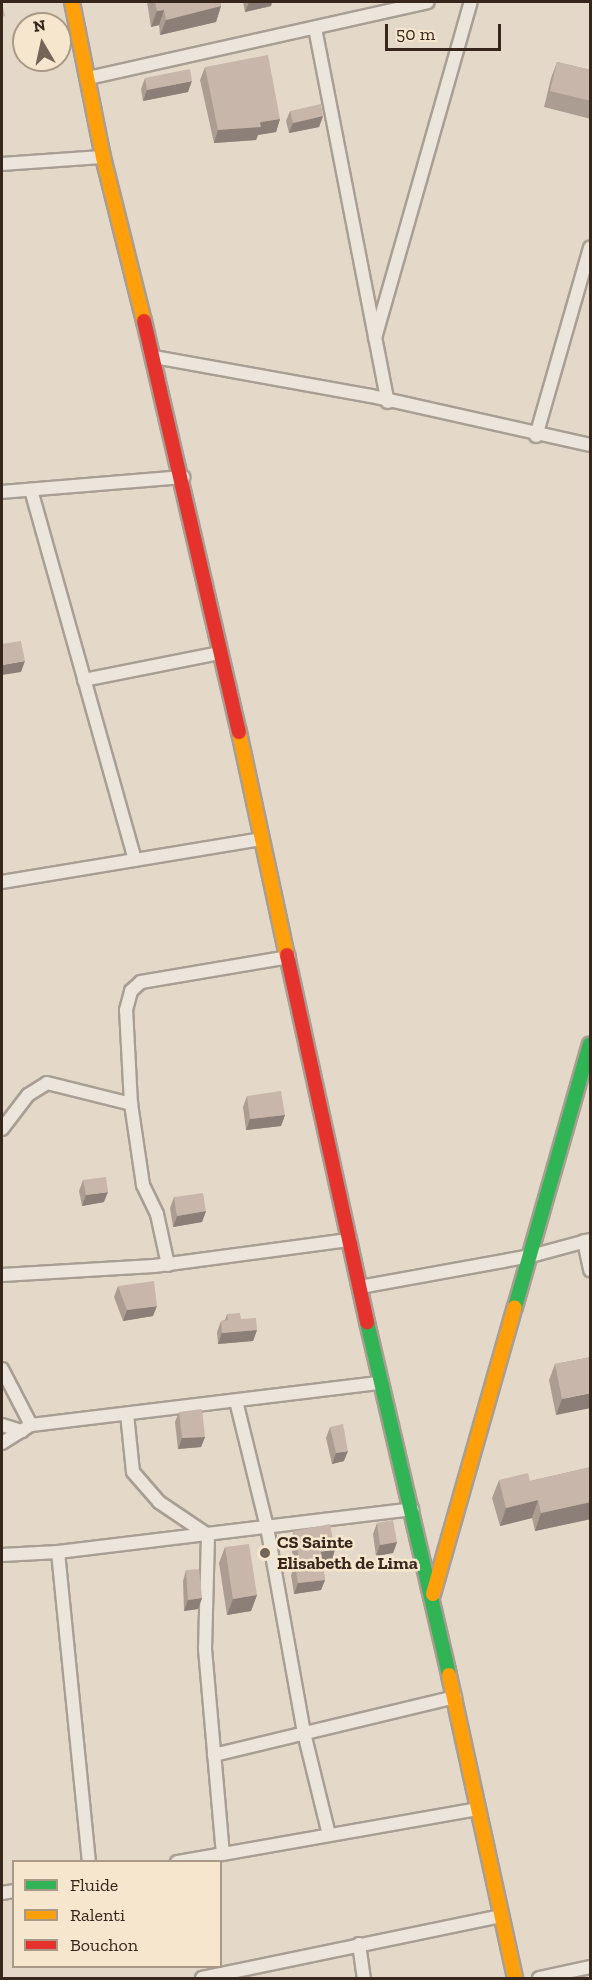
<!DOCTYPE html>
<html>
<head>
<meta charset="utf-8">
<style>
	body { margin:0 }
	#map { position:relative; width:592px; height:1980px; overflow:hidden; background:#e4d9c9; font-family:"Zilla Slab",serif }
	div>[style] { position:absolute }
	.roads { filter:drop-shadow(2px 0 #a99e93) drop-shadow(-2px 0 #a99e93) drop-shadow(0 2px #a99e93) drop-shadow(0 -2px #a99e93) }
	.street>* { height:12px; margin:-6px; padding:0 6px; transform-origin:6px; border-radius:6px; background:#ece5db }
	.fast>* { height:14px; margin:-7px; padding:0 7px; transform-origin:7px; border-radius:7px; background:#30b455 }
	.slow>* { height:14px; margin:-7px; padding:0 7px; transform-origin:7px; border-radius:7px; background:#ff9f0a }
	.jam>* { height:14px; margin:-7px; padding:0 7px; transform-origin:7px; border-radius:7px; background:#e5322d }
	.wall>* { inset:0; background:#ac9d92 }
	.shaded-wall>* { inset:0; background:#8c7f77 }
	.building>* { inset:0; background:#c8b6aa }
	.dots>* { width:16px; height:16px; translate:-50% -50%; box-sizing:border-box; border:3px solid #f6e6ce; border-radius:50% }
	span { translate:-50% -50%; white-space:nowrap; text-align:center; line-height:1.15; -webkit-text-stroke:5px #f6e6ce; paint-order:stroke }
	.poi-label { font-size:18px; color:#37261b; font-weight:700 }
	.left { translate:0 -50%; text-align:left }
	.frame { position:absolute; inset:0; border:3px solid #37261b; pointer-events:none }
	.legend { position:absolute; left:12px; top:1860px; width:210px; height:108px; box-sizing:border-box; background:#f6e6ce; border:2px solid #aa9986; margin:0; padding:8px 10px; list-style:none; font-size:18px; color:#37261b }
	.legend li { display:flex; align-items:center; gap:12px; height:30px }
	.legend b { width:30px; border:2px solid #aa9986 }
	.north { position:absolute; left:12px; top:12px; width:60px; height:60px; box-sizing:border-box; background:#f6e6ce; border:2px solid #aa9986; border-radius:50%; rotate:351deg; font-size:16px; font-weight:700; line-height:24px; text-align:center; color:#37261b }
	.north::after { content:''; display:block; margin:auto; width:21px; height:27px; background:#746558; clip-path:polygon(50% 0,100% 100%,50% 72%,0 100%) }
	.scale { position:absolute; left:385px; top:24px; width:116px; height:27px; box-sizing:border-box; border:3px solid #37261b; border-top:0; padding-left:8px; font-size:18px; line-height:21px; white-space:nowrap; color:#37261b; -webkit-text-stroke:4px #f6e6ce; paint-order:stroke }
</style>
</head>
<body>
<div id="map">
	<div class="roads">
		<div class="street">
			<div style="left:315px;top:28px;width:381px;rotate:79deg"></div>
			<div style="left:88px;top:78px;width:348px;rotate:-12.6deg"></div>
			<div style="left:2px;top:164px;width:101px;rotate:-4deg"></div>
			<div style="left:375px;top:338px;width:349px;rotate:-74.1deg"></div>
			<div style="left:154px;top:357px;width:220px;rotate:10.2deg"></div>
			<div style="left:371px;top:396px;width:224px;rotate:12.6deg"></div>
			<div style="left:536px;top:436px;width:196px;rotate:-74deg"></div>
			<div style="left:31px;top:490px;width:384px;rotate:74.3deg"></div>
			<div style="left:2px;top:492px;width:182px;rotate:-4.7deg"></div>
			<div style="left:84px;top:680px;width:138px;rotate:-11.3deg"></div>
			<div style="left:2px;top:882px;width:264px;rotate:-9.4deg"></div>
			<div style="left:2px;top:1129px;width:43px;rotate:-52.6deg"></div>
			<div style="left:28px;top:1095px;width:22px;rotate:-32deg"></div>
			<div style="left:47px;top:1083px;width:87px;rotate:14deg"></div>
			<div style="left:584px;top:1241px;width:30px;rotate:78deg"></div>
			<div style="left:168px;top:1265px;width:52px;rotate:-102.2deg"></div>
			<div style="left:157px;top:1214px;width:32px;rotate:-116deg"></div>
			<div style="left:143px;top:1185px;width:82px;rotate:-98.4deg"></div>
			<div style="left:131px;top:1104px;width:94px;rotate:-93deg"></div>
			<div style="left:126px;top:1010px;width:20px;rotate:-75deg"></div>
			<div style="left:131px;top:991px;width:13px;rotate:-42deg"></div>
			<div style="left:141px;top:982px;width:150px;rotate:-9.6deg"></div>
			<div style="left:2px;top:1275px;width:152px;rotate:-3.4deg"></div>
			<div style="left:154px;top:1266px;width:198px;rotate:-7.6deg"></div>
			<div style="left:360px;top:1287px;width:174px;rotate:-10.3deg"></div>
			<div style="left:531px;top:1256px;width:61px;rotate:-15.2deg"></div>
			<div style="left:2px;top:1369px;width:63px;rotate:62.6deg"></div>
			<div style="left:236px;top:1401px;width:130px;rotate:76.2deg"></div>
			<div style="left:267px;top:1527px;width:209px;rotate:79.8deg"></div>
			<div style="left:304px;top:1733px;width:105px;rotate:76.2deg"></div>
			<div style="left:127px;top:1414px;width:58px;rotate:84.1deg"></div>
			<div style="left:133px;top:1472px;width:40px;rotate:49deg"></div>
			<div style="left:159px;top:1502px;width:59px;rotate:34deg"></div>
			<div style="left:208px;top:1535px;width:114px;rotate:91.5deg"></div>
			<div style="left:205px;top:1649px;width:205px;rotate:85deg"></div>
			<div style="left:2px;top:1425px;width:21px;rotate:17deg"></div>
			<div style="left:2px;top:1443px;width:34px;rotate:-32deg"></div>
			<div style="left:31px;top:1425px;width:350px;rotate:-6.9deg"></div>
			<div style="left:58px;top:1552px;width:312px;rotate:84.3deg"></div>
			<div style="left:2px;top:1555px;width:56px;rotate:-3.1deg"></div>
			<div style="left:58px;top:1552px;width:357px;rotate:-6.9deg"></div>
			<div style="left:214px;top:1755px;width:248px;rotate:-13.5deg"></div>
			<div style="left:177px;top:1862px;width:306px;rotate:-10deg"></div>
			<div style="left:2px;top:1893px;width:12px;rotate:-9deg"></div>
			<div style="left:359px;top:1944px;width:34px;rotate:82deg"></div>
			<div style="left:202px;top:1978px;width:306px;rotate:-11.7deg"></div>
			<div style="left:539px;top:1978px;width:52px;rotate:-12.2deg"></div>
		</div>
		<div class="fast">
			<div style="left:515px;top:1307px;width:273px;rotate:-74.1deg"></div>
			<div style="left:367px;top:1322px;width:362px;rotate:76.9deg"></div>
		</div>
		<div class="slow">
			<div style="left:72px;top:2px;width:158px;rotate:78.7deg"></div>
			<div style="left:103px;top:157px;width:169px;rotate:76deg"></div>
			<div style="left:239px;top:732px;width:228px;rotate:77.9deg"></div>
			<div style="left:433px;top:1594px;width:298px;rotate:-74.1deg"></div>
			<div style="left:449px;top:1675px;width:310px;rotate:77.7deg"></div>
		</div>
		<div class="jam">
			<div style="left:144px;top:321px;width:422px;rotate:77deg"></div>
			<div style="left:287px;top:955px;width:376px;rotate:77.7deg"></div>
		</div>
	</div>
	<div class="wall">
		<div style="clip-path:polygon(147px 2px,221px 2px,221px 6px,216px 22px,160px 35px,159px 25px,151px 27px)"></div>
		<div style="clip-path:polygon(243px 2px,272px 2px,271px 6px,245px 12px)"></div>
		<div style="clip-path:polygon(557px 62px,591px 70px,591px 119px,544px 107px,551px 78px)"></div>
		<div style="clip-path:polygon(205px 67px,280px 119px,276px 132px,258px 135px,256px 140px,214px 143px,200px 80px)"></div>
		<div style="clip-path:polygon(145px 78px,188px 92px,143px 101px,141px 89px)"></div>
		<div style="clip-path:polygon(290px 111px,323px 116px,319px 127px,289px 133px,286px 121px)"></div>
		<div style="clip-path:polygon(247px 1096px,285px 1115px,281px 1126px,246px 1130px,243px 1107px)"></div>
		<div style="clip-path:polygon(83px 1180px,104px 1202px,82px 1206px,79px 1191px)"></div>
		<div style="clip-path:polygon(174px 1197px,206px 1211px,202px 1222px,173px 1227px,170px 1208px)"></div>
		<div style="clip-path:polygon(118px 1286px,153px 1316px,123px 1321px,114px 1297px)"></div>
		<div style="clip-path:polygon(227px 1314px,241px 1319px,257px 1330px,253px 1341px,218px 1344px,217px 1332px,221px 1321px,225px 1320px)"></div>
		<div style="clip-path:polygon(591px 1357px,556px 1415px,549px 1380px,555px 1364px)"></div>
		<div style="clip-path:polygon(179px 1412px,205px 1437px,201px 1447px,178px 1449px,175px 1422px)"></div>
		<div style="clip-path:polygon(330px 1427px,344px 1461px,332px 1464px,326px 1438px)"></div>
		<div style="clip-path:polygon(591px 1467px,591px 1519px,535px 1531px,532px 1518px,500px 1526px,492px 1498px,499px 1480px,530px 1481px)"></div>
		<div style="clip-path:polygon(377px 1523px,397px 1542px,393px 1553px,376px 1556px,373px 1534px)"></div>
		<div style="clip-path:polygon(294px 1531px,335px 1549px,332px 1560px,322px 1561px,325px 1580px,321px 1590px,294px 1594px,291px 1575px,295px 1566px,290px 1542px)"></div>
		<div style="clip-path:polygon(225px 1547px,257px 1595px,251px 1611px,227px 1615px,219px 1563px)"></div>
		<div style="clip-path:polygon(186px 1570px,202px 1598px,198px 1609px,184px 1611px,183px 1581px)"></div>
	</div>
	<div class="shaded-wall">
		<div style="clip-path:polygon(249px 2px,272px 2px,271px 6px,245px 12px)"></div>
		<div style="clip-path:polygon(221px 6px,216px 22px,160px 35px,166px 20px)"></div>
		<div style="clip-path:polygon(164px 10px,159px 25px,151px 27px,157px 11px)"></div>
		<div style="clip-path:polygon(192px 81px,188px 92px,143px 101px,147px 90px)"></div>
		<div style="clip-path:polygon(323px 116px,319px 127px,289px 133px,293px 123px)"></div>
		<div style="clip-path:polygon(280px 119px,276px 132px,258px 135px,256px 140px,214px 143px,218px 130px)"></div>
		<div style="clip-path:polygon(25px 661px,21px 672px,2px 675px,2px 665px)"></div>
		<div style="clip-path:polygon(285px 1115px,281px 1126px,246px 1130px,250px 1119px)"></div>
		<div style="clip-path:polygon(108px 1192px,104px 1202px,82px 1206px,86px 1195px)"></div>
		<div style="clip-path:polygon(206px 1211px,202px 1222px,173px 1227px,177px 1216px)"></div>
		<div style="clip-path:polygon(157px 1306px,153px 1316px,123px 1321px,127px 1310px)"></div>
		<div style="clip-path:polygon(257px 1330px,253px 1341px,218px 1344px,222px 1333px)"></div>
		<div style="clip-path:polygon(591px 1393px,591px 1408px,556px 1415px,562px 1399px)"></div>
		<div style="clip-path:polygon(205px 1437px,201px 1447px,178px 1449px,182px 1438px)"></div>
		<div style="clip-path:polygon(348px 1451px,344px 1461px,332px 1464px,336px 1453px)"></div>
		<div style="clip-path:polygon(538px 1500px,532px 1518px,500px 1526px,506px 1508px)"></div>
		<div style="clip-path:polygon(591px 1502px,591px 1519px,535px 1531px,541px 1513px)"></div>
		<div style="clip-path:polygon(397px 1542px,393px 1553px,376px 1556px,380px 1545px)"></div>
		<div style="clip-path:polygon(335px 1549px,332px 1560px,317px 1562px,321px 1552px)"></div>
		<div style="clip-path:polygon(325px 1580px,321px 1590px,294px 1594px,298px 1583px)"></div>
		<div style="clip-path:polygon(257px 1595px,251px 1611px,227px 1615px,233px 1599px)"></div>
		<div style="clip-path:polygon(202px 1598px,198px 1609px,184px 1611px,188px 1600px)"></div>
	</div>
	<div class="building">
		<div style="clip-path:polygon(2px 2px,5px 16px,2px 17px)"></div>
		<div style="clip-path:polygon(155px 2px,221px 2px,221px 6px,166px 20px,164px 10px,157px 11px)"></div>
		<div style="clip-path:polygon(268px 55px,280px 119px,260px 122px,261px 127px,218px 130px,205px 67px)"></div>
		<div style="clip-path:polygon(557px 62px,591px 70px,591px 101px,550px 91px)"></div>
		<div style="clip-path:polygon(190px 69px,192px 81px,147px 90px,145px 78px)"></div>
		<div style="clip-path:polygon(321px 104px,323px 116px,293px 123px,290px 111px)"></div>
		<div style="clip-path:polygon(21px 641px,25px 661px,2px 665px,2px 644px)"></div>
		<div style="clip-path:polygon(281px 1091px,285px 1115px,250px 1119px,247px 1096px)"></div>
		<div style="clip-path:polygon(106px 1177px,108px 1192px,86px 1195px,83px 1180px)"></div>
		<div style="clip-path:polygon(203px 1193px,206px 1211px,177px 1216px,174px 1197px)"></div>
		<div style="clip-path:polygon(154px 1281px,157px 1306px,127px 1310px,118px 1286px)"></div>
		<div style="clip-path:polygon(240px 1313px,241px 1319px,256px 1318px,257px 1330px,222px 1333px,221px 1321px,228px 1320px,227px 1314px)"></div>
		<div style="clip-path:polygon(591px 1357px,591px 1393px,562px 1399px,555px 1364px)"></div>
		<div style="clip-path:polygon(202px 1409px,205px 1437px,182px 1438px,179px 1412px)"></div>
		<div style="clip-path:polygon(343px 1424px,348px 1451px,336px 1453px,330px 1427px)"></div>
		<div style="clip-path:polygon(591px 1467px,591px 1502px,541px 1513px,538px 1500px,506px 1508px,499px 1480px,528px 1473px,530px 1481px)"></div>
		<div style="clip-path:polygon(393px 1520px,397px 1542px,380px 1545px,377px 1523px)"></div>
		<div style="clip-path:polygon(330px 1524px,335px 1549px,321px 1552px,325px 1580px,298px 1583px,295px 1565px,300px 1564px,294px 1531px)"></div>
		<div style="clip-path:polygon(249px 1544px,257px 1595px,233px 1599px,225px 1547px)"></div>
		<div style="clip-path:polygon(199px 1569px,202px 1598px,188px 1600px,186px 1570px)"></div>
	</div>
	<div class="dots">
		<div style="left:265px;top:1553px;background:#746558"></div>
	</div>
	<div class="poi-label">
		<span class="left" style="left:277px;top:1553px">CS Sainte<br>Elisabeth de Lima</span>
	</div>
	<div class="frame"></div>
	<ul class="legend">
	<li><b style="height:8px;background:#30b455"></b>Fluide</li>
	<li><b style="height:8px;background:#ff9f0a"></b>Ralenti</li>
	<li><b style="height:8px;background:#e5322d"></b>Bouchon</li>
	</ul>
	<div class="north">N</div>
	<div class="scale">50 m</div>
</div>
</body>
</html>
